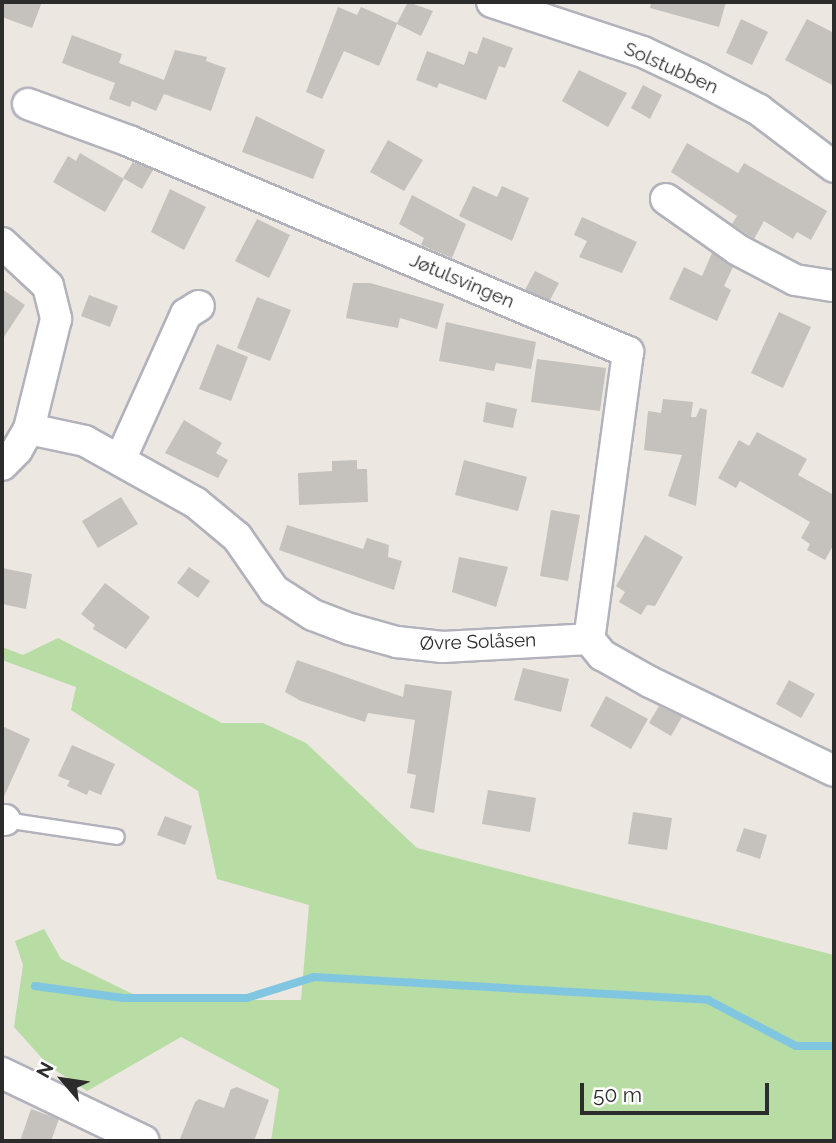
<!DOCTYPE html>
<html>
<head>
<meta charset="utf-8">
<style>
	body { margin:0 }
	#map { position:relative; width:836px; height:1143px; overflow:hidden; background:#ece7e1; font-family:Raleway,sans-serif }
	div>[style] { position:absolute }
	.green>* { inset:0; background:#b7dca4 }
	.stream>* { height:8px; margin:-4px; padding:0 4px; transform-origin:4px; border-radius:4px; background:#81c6e1 }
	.building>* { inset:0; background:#c5c1bc }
	.roads { filter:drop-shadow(2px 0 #b1b2bb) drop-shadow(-2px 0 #b1b2bb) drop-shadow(0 2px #b1b2bb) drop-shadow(0 -2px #b1b2bb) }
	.service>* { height:14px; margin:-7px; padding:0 7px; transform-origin:7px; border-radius:7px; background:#fff }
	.minor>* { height:30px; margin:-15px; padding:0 15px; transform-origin:15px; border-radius:15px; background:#fff }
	span { translate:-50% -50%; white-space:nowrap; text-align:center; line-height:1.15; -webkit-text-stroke:7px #fff; paint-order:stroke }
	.street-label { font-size:19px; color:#2c2c2c }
	.frame { position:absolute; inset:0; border:4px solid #2c2c2c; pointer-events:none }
	.north { position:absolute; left:28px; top:1045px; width:70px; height:70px; -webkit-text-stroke:5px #fff; paint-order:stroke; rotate:299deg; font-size:19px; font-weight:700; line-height:28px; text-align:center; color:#2c2c2c }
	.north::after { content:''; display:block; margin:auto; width:24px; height:32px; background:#2c2c2c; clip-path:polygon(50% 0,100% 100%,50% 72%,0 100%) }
	.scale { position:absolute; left:580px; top:1083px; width:189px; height:32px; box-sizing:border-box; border:4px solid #2c2c2c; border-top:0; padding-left:9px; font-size:21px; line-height:24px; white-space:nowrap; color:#2c2c2c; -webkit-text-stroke:5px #fff; paint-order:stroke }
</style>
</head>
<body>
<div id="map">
	<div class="green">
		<div style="clip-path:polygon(58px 638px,222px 723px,263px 723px,306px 743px,417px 848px,834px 955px,834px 1141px,271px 1141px,279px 1089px,181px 1037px,87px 1091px,49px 1066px,14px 1027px,23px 965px,15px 941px,44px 929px,61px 959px,145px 1000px,301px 1000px,309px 905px,217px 879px,198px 791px,71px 710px,76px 687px,2px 660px,2px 647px,23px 655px)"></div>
	</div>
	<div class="stream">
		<div style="left:35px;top:986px;width:89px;rotate:7.8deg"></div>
		<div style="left:123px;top:998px;width:124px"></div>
		<div style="left:247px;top:998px;width:70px;rotate:-17.4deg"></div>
		<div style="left:314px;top:977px;width:395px;rotate:3.3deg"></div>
		<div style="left:708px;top:1000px;width:99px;rotate:27.6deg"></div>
		<div style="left:796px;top:1046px;width:38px"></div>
	</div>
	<div class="building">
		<div style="clip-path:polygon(2px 2px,42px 2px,32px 28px,2px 17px)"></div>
		<div style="clip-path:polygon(408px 2px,433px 11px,421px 36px,397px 24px,379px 66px,344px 51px,322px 99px,306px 92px,338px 7px,357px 15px,361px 7px,397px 23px)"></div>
		<div style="clip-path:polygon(651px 2px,726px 2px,719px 27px,650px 8px)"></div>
		<div style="clip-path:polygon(741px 19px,768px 32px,752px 65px,726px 53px)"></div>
		<div style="clip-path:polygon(807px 19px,834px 33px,834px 86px,785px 60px)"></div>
		<div style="clip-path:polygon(72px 35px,122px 54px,119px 63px,164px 80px,175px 50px,207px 57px,206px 61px,226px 68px,211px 111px,164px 94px,156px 111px,132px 101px,130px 107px,109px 99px,115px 83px,62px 63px)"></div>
		<div style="clip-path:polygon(483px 37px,513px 48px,505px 68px,499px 66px,486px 100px,439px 83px,437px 88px,416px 80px,427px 51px,464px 65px,469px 51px,477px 54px)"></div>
		<div style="clip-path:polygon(579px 70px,627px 93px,608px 127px,562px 101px)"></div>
		<div style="clip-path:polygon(643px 85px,662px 95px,650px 119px,631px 108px)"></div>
		<div style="clip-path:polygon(256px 116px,325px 150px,313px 179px,242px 152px)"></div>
		<div style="clip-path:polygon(388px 140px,423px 160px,404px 191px,370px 172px)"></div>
		<div style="clip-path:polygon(687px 143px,738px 173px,744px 163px,827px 211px,811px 240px,797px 232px,793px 239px,764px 221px,754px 239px,732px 224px,737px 216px,671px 172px)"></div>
		<div style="clip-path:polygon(80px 153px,124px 179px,105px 212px,53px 182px,68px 156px,76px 161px)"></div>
		<div style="clip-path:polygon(133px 162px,153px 170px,142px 189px,123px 178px)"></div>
		<div style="clip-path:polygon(473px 186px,497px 197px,502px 186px,529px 198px,512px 241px,459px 216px)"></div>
		<div style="clip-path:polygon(170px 189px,206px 207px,184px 250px,151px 232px)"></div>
		<div style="clip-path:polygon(412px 195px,466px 224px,452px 258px,421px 245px,424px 238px,399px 224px)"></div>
		<div style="clip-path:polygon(582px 217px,637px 242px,622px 273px,579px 257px,587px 241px,574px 235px)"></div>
		<div style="clip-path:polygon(257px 219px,290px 235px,269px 278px,235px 261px)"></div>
		<div style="clip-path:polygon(712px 253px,733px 267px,724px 286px,731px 290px,717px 321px,669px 299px,684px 267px,702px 276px)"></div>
		<div style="clip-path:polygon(535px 271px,559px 283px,550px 300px,525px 290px)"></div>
		<div style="clip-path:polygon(353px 283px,370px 283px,444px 304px,437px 329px,400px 318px,398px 328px,346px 318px)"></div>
		<div style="clip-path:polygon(2px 289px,25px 305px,2px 340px)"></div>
		<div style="clip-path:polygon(89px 295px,118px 306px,110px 327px,81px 316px)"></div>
		<div style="clip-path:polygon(257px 297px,291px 310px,270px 361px,237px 348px)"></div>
		<div style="clip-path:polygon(779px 312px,811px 327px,783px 388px,751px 373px)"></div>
		<div style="clip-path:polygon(446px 322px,536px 342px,531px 369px,496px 363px,494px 371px,439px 361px)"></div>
		<div style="clip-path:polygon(217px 344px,248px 357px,231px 401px,199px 389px)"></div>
		<div style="clip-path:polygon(537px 359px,606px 368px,600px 411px,531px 402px)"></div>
		<div style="clip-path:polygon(663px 399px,693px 402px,691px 417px,696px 417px,700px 408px,707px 410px,696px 506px,668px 496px,682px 455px,644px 450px,648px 411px,661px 413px)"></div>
		<div style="clip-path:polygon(486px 402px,517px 409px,513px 428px,483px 422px)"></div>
		<div style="clip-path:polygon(184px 420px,222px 443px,216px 453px,228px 460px,218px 478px,165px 453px)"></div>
		<div style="clip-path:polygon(757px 432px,807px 459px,798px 475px,834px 495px,834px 544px,825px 560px,807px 550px,810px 544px,801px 538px,810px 522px,740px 481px,736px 488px,718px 478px,739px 440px,749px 446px)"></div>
		<div style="clip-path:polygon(357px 460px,357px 469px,367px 469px,368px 502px,299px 505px,298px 473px,332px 471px,332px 461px)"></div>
		<div style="clip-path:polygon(464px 460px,527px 477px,518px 511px,455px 495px)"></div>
		<div style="clip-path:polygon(121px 497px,138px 524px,98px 548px,82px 521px)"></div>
		<div style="clip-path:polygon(551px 510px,580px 515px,568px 581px,540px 576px)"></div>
		<div style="clip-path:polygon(287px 525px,363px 549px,367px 538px,389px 545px,388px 557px,402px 561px,394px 590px,279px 550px)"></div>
		<div style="clip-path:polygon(645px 535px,683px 557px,655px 606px,647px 605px,641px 615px,619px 602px,625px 592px,616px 586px)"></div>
		<div style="clip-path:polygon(459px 557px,508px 567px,496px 607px,452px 592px)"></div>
		<div style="clip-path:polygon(189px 567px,210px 581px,198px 598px,177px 583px)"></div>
		<div style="clip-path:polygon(2px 568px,32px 574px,26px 609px,2px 604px)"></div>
		<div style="clip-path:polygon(105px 583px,150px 617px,126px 649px,93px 629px,95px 625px,81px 614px)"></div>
		<div style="clip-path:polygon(297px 660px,403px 697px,405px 684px,452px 691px,434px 813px,410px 808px,416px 775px,407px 773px,415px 720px,368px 713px,365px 722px,301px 701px,285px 692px)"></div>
		<div style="clip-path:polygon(523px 668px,569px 679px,561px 712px,514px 700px)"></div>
		<div style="clip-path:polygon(789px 680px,815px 694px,801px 718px,776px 704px)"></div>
		<div style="clip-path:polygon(606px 696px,648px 719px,631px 749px,590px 726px)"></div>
		<div style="clip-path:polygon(659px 706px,682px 717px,671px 736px,649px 723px)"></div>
		<div style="clip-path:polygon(2px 726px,30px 739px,2px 801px)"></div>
		<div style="clip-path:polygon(72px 745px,115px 764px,101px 795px,89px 790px,87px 795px,67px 786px,70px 781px,58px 776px)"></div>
		<div style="clip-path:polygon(488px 790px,536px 798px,530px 832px,482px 824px)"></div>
		<div style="clip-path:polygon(633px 812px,672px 818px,667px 850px,628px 844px)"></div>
		<div style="clip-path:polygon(165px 816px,192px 826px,185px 845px,157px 835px)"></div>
		<div style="clip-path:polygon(744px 828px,767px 835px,760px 859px,736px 851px)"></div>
		<div style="clip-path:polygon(237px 1087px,269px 1100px,254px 1141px,179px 1141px,195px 1102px,199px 1099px,224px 1108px,231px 1089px)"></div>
		<div style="clip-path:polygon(31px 1109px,59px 1119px,51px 1141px,20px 1141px)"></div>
	</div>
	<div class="roads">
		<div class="service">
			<div style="left:5px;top:820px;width:113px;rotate:8.6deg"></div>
		</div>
		<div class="minor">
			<div style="left:492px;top:2px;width:159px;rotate:18.3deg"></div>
			<div style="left:643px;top:52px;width:63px;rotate:25.3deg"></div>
			<div style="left:700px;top:79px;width:67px;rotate:27.7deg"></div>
			<div style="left:759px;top:110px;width:94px;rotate:37.2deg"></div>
			<div style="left:28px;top:104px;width:108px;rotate:20.1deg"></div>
			<div style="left:129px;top:141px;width:542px;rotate:22.92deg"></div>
			<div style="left:628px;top:352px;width:290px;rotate:97.7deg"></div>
			<div style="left:666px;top:199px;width:88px;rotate:35.3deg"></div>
			<div style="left:738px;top:250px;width:64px;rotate:27.8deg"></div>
			<div style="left:795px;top:280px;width:39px;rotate:9deg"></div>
			<div style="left:2px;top:243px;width:63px;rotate:43.1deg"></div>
			<div style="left:48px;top:286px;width:34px;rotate:76deg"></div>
			<div style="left:56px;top:319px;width:113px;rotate:103.8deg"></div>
			<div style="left:29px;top:429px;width:24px;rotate:120deg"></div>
			<div style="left:17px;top:450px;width:21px;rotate:135deg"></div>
			<div style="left:29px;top:429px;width:57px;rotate:12.1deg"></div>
			<div style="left:85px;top:441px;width:127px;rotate:29.2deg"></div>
			<div style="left:196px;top:503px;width:53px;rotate:39.7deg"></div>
			<div style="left:237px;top:537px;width:65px;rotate:55.1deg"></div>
			<div style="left:274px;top:590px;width:46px;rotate:32.7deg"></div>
			<div style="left:313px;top:615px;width:40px;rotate:21deg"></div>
			<div style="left:350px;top:629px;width:49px;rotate:15.5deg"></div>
			<div style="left:397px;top:642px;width:46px;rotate:6.2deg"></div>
			<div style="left:443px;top:647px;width:146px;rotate:-3.1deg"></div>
			<div style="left:121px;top:458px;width:158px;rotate:-65.7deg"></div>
			<div style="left:186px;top:314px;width:15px;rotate:-32deg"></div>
			<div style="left:589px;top:639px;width:21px;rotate:51deg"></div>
			<div style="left:602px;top:655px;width:55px;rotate:29.4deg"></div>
			<div style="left:650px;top:682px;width:204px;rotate:25.8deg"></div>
			<div style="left:2px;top:820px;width:3px"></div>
			<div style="left:2px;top:1073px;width:157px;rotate:25.6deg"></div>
		</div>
	</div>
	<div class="street-label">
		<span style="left:671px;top:68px;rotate:24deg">Solstubben</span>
		<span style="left:462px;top:281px;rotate:23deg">Jøtulsvingen</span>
		<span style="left:478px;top:642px;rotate:-2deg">Øvre Solåsen</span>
	</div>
	<div class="frame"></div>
	<div class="north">N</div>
	<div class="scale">50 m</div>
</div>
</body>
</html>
